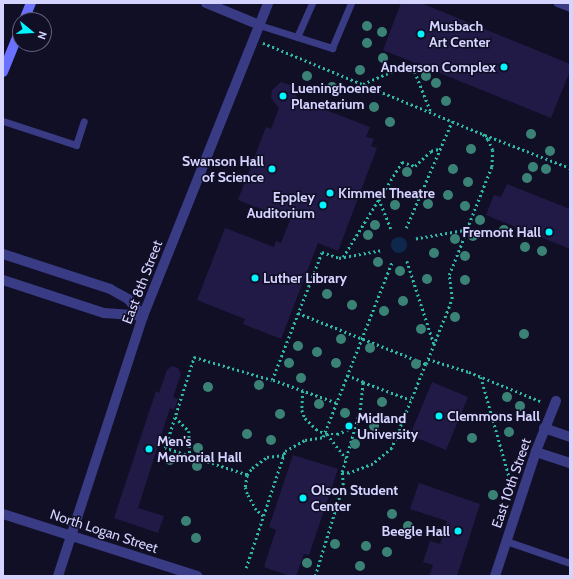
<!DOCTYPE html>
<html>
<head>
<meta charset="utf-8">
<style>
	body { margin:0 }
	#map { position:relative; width:573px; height:579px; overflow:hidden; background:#110f26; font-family:Cabin,sans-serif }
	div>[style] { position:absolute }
	.water>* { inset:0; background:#0d284b }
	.round { border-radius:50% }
	.building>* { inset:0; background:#211a47 }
	.path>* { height:2.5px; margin-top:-1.25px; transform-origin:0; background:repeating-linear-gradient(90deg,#2eb9a8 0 2px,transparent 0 5px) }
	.service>* { height:7px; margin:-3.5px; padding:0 3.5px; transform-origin:3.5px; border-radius:3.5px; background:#393b85 }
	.minor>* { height:10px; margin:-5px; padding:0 5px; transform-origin:5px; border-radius:5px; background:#393b85 }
	.secondary>* { height:10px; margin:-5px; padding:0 5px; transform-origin:5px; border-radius:5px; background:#6a70ff }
	.trees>* { width:10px; height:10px; margin:-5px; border-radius:50%; background:#3b8276 }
	.dots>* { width:11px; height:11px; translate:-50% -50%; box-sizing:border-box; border:2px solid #110f26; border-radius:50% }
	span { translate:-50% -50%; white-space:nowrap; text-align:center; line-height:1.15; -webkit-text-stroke:3px #110f26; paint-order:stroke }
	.poi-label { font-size:14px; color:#d5d3ff; font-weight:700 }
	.left { translate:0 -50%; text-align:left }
	.right { translate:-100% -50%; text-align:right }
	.street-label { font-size:14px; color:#d5d3ff }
	.frame { position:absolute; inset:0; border:4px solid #d5d3ff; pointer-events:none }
	.north { position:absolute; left:12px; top:12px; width:40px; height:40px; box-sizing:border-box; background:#110f26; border:1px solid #5f5d7d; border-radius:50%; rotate:108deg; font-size:11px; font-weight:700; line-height:16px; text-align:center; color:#d5d3ff }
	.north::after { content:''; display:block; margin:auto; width:14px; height:18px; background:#00f5fe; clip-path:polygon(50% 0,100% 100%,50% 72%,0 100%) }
</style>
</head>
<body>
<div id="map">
	<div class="water">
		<div class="round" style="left:391px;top:237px;width:16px;height:16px"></div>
	</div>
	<div class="building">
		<div style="clip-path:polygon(401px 3px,421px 3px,570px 64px,570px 71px,551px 118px,383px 50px)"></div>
		<div style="clip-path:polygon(281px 82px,293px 86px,297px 99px,370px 127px,366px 137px,374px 139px,371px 146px,377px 148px,338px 251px,318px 243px,281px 339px,243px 324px,245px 319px,197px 300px,225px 228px,274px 247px,276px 241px,281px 243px,290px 220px,238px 200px,266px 127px,271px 129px,279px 108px,271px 98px,272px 90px)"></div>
		<div style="clip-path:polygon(507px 184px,570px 209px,570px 249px,486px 215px,494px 195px,501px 197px)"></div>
		<div style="clip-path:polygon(172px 366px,178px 368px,181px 374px,173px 397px,178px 399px,174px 410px,170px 408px,138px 508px,164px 516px,158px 533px,114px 518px,156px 391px,159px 393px,167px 370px)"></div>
		<div style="clip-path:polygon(432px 382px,468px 397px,446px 450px,410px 435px)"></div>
		<div style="clip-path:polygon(293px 455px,338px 469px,309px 555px,304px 554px,296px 576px,290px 576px,264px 567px,276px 530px,269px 527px)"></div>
		<div style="clip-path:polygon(419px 483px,480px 504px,457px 576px,429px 576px,433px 565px,423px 562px,430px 541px,440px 544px,447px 521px,410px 509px)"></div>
	</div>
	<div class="path">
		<div style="left:263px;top:43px;width:238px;rotate:22.5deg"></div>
		<div style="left:483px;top:134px;width:7px;rotate:45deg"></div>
		<div style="left:488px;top:139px;width:12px;rotate:66deg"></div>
		<div style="left:493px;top:150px;width:17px;rotate:93deg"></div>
		<div style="left:492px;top:167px;width:68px;rotate:111.6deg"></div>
		<div style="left:467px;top:230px;width:52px;rotate:170deg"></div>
		<div style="left:363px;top:84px;width:48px;rotate:-23.4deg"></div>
		<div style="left:407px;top:65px;width:6px;rotate:18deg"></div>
		<div style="left:413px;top:67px;width:48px;rotate:68.2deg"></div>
		<div style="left:485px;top:135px;width:91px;rotate:21.2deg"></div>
		<div style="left:379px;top:199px;width:32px;rotate:68deg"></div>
		<div style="left:406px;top:228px;width:116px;rotate:-66.7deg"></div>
		<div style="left:343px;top:257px;width:112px;rotate:-58.2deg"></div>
		<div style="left:402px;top:162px;width:14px;rotate:17deg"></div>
		<div style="left:415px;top:166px;width:22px;rotate:-43deg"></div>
		<div style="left:431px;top:151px;width:8px;rotate:-14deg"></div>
		<div style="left:407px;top:261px;width:87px;rotate:72deg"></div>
		<div style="left:298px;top:313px;width:138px;rotate:21.7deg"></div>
		<div style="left:426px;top:364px;width:91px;rotate:112deg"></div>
		<div style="left:392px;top:448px;width:25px;rotate:140deg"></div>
		<div style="left:373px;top:464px;width:26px;rotate:159deg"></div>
		<div style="left:349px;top:473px;width:7px;rotate:-172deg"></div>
		<div style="left:342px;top:472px;width:65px;rotate:-73.8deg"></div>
		<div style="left:360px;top:410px;width:28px;rotate:-84deg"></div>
		<div style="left:363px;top:382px;width:17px;rotate:-159deg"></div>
		<div style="left:428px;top:359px;width:43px;rotate:17.6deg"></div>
		<div style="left:469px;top:372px;width:77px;rotate:22.2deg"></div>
		<div style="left:426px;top:364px;width:70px;rotate:-68.2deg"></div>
		<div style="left:452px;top:299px;width:24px;rotate:-97deg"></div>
		<div style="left:449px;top:275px;width:48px;rotate:-68.2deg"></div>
		<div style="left:481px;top:377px;width:110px;rotate:74.2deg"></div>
		<div style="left:363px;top:382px;width:51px;rotate:20.6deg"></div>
		<div style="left:303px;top:391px;width:19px;rotate:93deg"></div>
		<div style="left:302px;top:410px;width:9px;rotate:69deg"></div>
		<div style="left:305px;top:418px;width:16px;rotate:45deg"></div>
		<div style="left:316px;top:429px;width:11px;rotate:27deg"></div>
		<div style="left:326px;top:434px;width:11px"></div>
		<div style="left:337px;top:434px;width:19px;rotate:-21deg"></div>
		<div style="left:336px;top:403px;width:68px;rotate:-160.2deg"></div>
		<div style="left:272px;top:380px;width:137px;rotate:-68.7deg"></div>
		<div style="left:322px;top:252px;width:18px;rotate:19deg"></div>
		<div style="left:339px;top:258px;width:44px;rotate:-10.5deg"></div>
		<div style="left:175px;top:417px;width:20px;rotate:45deg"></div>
		<div style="left:189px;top:431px;width:26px;rotate:88deg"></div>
		<div style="left:327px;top:434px;width:31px;rotate:52deg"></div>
		<div style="left:247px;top:475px;width:9px;rotate:-54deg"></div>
		<div style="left:252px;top:468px;width:19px;rotate:-36deg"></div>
		<div style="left:267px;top:457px;width:17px;rotate:-7deg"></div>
		<div style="left:263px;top:516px;width:9px;rotate:-139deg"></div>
		<div style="left:256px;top:510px;width:18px;rotate:-119deg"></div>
		<div style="left:247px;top:494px;width:7px;rotate:-106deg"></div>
		<div style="left:245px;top:487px;width:12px;rotate:-81deg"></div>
		<div style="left:247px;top:475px;width:86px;rotate:-161.8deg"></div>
		<div style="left:165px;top:448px;width:96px;rotate:-72.3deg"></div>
		<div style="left:194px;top:357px;width:81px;rotate:16.4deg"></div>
		<div style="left:246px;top:568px;width:123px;rotate:-71.6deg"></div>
		<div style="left:285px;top:451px;width:23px;rotate:-29deg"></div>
		<div style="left:305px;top:440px;width:18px;rotate:-9deg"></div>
		<div style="left:323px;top:437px;width:188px;rotate:-68.5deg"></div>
		<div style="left:315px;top:576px;width:95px;rotate:-72.9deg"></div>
		<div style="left:343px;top:485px;width:13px;rotate:-94deg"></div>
	</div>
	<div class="service">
		<div style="left:557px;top:3px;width:14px;rotate:21deg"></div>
		<div style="left:259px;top:25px;width:77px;rotate:17.5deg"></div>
		<div style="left:332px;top:48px;width:49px;rotate:-67.1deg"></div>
		<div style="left:297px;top:37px;width:37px;rotate:-66deg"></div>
		<div style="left:3px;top:121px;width:77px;rotate:18.2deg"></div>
		<div style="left:76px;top:145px;width:25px;rotate:-72deg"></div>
		<div style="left:506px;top:541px;width:68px;rotate:19deg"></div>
	</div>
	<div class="minor">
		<div style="left:206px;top:3px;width:57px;rotate:22.5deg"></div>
		<div style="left:3px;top:254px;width:113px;rotate:18.1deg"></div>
		<div style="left:110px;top:289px;width:21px;rotate:29deg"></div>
		<div style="left:128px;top:299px;width:23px;rotate:49deg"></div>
		<div style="left:3px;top:280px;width:106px;rotate:18.1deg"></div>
		<div style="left:104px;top:313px;width:39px;rotate:4deg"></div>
		<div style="left:544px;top:428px;width:28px;rotate:19deg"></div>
		<div style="left:536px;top:452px;width:36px;rotate:18deg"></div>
		<div style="left:3px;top:514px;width:204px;rotate:17.7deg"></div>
		<div style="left:58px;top:576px;width:274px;rotate:-71.9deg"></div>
		<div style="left:143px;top:316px;width:337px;rotate:-68.2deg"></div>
		<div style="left:495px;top:576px;width:132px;rotate:-71.8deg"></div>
		<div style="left:536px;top:451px;width:54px;rotate:-68.2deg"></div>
	</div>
	<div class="secondary">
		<div style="left:24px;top:20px;width:18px;rotate:-68deg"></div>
		<div style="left:3px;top:72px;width:45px;rotate:-68deg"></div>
	</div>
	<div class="trees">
		<div style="left:367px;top:26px"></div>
		<div style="left:382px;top:32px"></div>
		<div style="left:367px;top:43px"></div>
		<div style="left:383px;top:58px"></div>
		<div style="left:360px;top:70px"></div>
		<div style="left:307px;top:76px"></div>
		<div style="left:426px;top:76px"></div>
		<div style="left:436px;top:83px"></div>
		<div style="left:332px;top:87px"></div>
		<div style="left:446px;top:101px"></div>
		<div style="left:374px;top:107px"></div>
		<div style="left:390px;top:122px"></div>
		<div style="left:531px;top:134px"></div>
		<div style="left:471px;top:149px"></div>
		<div style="left:550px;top:151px"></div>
		<div style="left:533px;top:167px"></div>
		<div style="left:453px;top:169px"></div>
		<div style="left:546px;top:169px"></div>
		<div style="left:407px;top:172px"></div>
		<div style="left:527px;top:178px"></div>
		<div style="left:468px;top:182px"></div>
		<div style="left:448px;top:195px"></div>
		<div style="left:428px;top:204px"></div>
		<div style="left:395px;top:205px"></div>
		<div style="left:465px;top:206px"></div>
		<div style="left:480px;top:220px"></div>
		<div style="left:375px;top:225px"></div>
		<div style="left:504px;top:230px"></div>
		<div style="left:368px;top:235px"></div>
		<div style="left:473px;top:236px"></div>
		<div style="left:455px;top:239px"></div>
		<div style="left:525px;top:247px"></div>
		<div style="left:542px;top:251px"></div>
		<div style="left:434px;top:253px"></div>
		<div style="left:465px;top:256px"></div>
		<div style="left:378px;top:262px"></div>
		<div style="left:400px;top:271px"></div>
		<div style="left:427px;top:279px"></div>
		<div style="left:465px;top:280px"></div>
		<div style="left:327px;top:294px"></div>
		<div style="left:403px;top:301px"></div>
		<div style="left:352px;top:305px"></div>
		<div style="left:384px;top:311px"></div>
		<div style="left:455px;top:317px"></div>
		<div style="left:421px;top:329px"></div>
		<div style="left:524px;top:334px"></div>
		<div style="left:341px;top:339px"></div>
		<div style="left:298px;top:346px"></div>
		<div style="left:370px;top:348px"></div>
		<div style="left:317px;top:352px"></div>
		<div style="left:289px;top:363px"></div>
		<div style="left:336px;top:363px"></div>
		<div style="left:416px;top:364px"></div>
		<div style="left:301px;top:378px"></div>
		<div style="left:259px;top:385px"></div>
		<div style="left:208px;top:387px"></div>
		<div style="left:507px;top:397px"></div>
		<div style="left:382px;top:402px"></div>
		<div style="left:319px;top:404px"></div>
		<div style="left:520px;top:406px"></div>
		<div style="left:345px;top:413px"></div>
		<div style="left:280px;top:414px"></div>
		<div style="left:374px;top:426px"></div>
		<div style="left:509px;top:432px"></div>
		<div style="left:247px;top:434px"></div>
		<div style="left:472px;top:438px"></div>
		<div style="left:271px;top:440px"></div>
		<div style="left:355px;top:444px"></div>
		<div style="left:198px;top:448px"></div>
		<div style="left:170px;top:460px"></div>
		<div style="left:197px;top:466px"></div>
		<div style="left:493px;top:495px"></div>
		<div style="left:392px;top:514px"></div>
		<div style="left:186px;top:521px"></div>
		<div style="left:408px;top:526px"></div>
		<div style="left:196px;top:538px"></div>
		<div style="left:335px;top:544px"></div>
		<div style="left:366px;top:546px"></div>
		<div style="left:387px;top:552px"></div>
		<div style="left:307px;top:563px"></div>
		<div style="left:360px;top:566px"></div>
	</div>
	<div class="dots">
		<div style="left:421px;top:34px;background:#00f5fe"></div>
		<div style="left:504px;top:67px;background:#00f5fe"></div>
		<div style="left:283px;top:96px;background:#00f5fe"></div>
		<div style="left:272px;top:169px;background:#00f5fe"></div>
		<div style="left:330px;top:193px;background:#00f5fe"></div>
		<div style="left:323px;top:205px;background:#00f5fe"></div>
		<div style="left:549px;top:232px;background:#00f5fe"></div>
		<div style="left:255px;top:278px;background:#00f5fe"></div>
		<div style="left:439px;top:416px;background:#00f5fe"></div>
		<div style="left:349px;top:426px;background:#00f5fe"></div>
		<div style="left:149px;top:449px;background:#00f5fe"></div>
		<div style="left:303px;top:498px;background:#00f5fe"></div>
		<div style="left:458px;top:531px;background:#00f5fe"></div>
	</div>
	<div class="poi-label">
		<span class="left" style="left:429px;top:34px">Musbach<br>Art Center</span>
		<span class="right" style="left:496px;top:67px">Anderson Complex</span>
		<span class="left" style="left:291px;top:96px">Lueninghoener<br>Planetarium</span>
		<span class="right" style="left:264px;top:169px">Swanson Hall<br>of Science</span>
		<span class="left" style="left:338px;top:193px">Kimmel Theatre</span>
		<span class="right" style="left:315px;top:205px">Eppley<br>Auditorium</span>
		<span class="right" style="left:541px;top:232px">Fremont Hall</span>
		<span class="left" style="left:263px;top:278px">Luther Library</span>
		<span class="left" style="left:447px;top:416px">Clemmons Hall</span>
		<span class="left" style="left:357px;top:426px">Midland<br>University</span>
		<span class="left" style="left:157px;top:449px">Men's<br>Memorial Hall</span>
		<span class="left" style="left:311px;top:498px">Olson Student<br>Center</span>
		<span class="right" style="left:450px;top:531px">Beegle Hall</span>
	</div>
	<div class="street-label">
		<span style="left:142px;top:282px;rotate:-69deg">East 8th Street</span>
		<span style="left:511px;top:483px;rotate:-71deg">East 10th Street</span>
		<span style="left:104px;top:531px;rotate:18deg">North Logan Street</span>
	</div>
	<div class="frame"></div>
	<div class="north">N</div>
</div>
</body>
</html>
